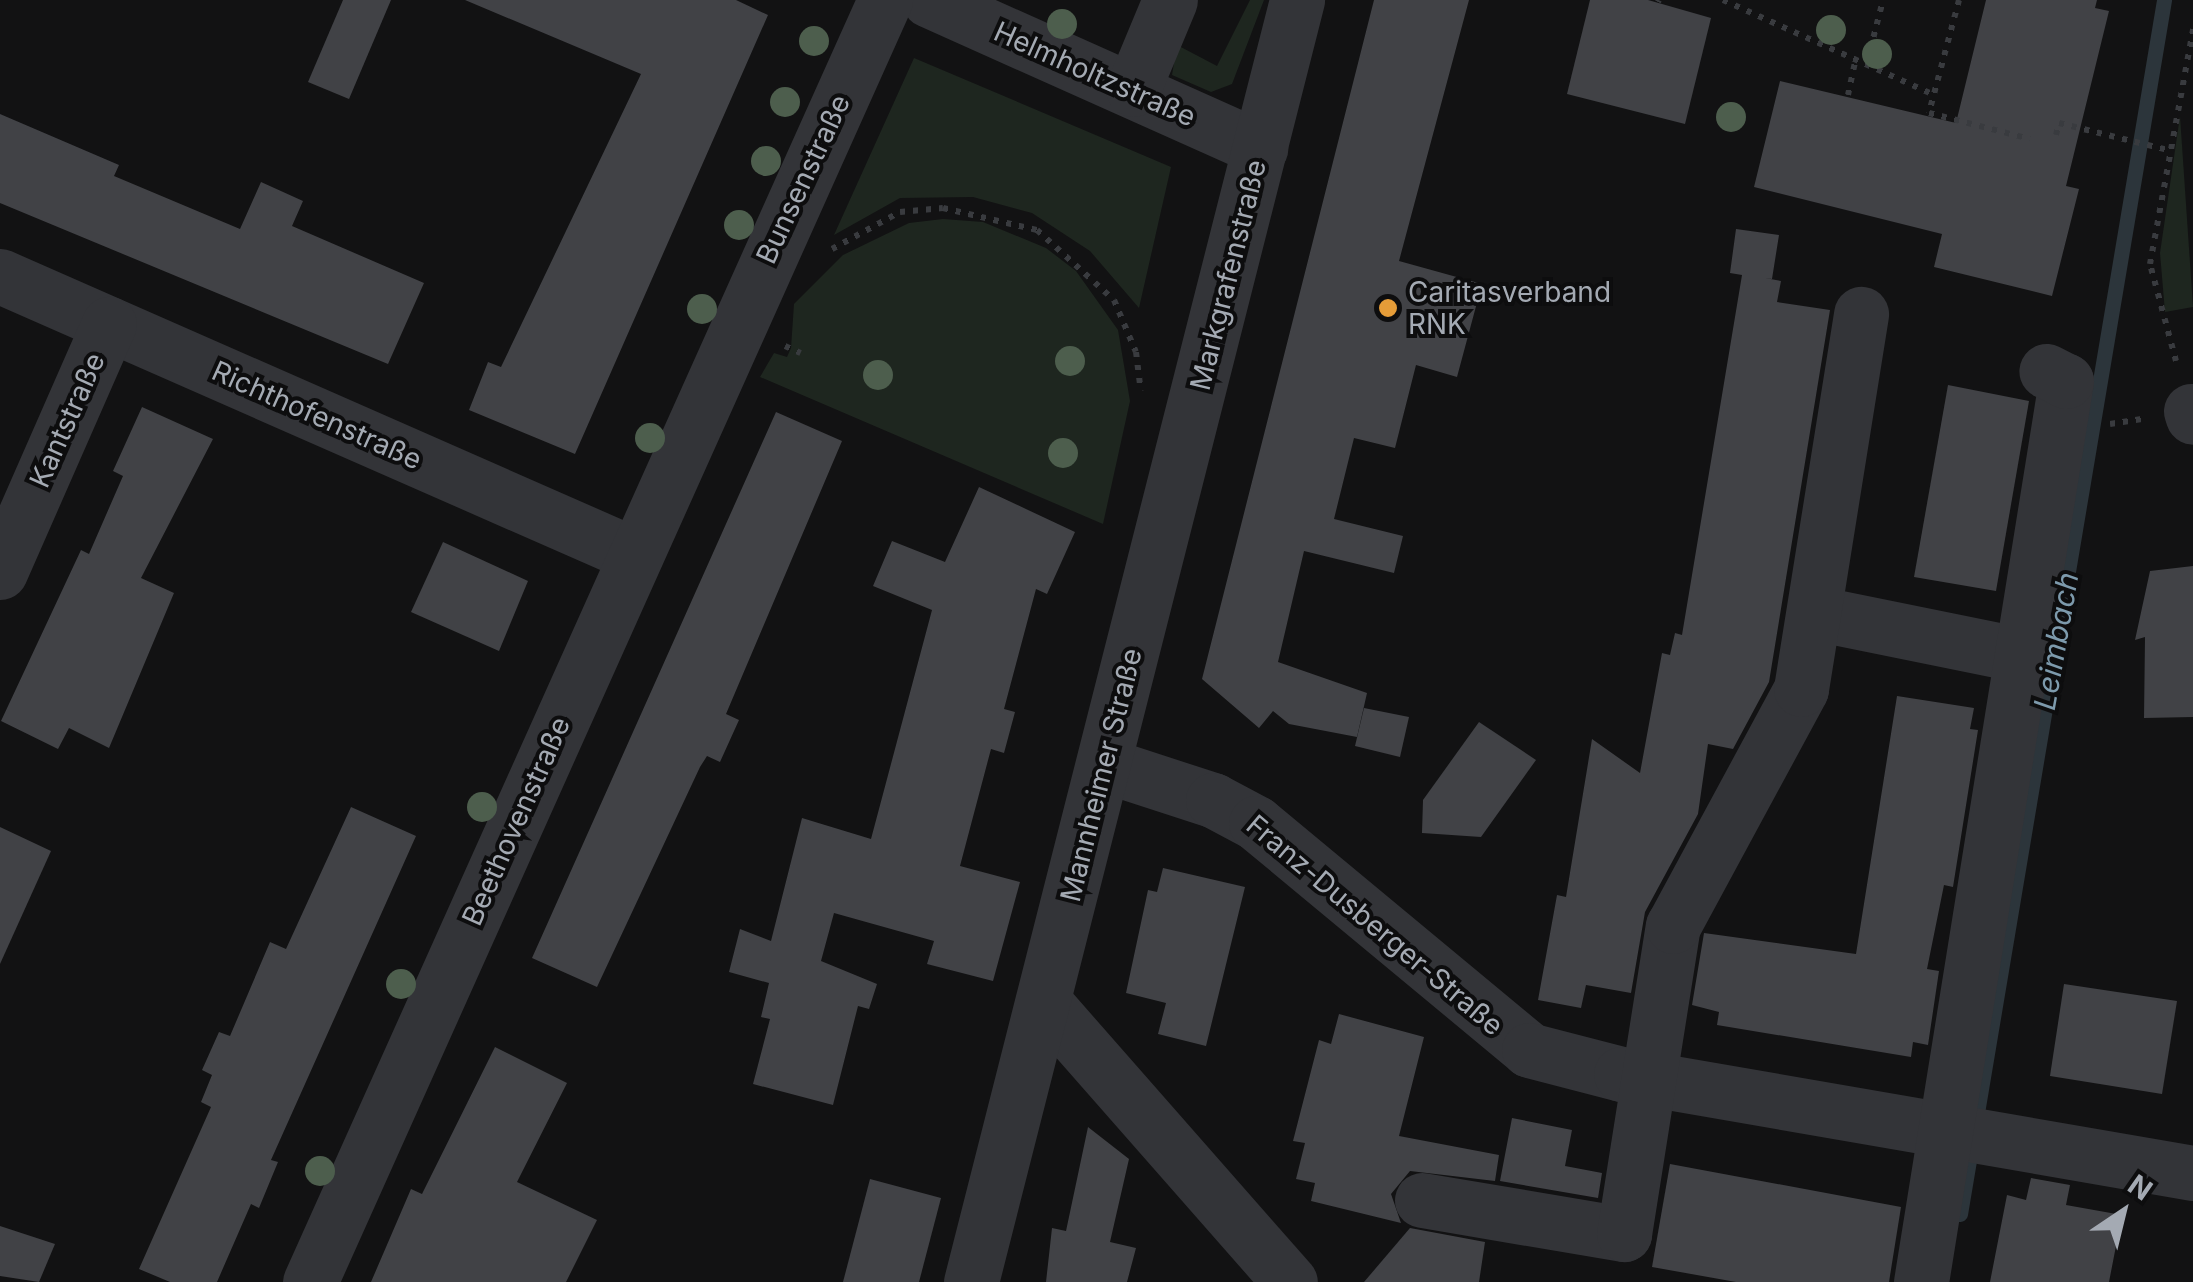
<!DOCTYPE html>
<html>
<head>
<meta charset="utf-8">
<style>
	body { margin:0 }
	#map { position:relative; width:2193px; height:1282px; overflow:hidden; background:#121213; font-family:Inter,sans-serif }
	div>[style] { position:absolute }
	.green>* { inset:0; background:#1e261f }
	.stream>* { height:15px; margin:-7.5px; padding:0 7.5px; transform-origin:7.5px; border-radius:7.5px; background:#2c353b }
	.building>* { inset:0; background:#414246 }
	.path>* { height:6px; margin-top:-3px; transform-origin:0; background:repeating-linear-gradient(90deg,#393b3f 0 5px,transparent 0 13px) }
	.minor>* { height:55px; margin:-27.5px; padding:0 27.5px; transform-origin:27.5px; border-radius:27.5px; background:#333438 }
	.trees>* { width:30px; height:30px; margin:-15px; border-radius:50%; background:#4d5e4d }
	.dots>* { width:28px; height:28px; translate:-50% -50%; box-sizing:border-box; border:5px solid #0d0d0e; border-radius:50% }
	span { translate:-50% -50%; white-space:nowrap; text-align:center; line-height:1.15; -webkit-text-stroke:8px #0d0d0e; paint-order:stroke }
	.street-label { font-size:28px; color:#a4aab3 }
	.poi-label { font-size:28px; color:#a4aab3 }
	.left { translate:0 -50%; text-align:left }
	.water-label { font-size:30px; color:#7d9aac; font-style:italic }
	.north { position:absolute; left:2073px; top:1162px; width:100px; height:100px; -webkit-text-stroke:8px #0d0d0e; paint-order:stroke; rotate:35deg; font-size:28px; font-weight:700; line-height:40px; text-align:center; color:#a4aab3 }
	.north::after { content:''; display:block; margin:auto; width:35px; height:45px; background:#a4aab3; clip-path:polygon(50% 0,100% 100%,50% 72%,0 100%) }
</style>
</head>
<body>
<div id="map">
	<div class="green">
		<div style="clip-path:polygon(1250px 0,1264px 0,1232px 84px,1211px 92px,1172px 75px,1177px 45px,1217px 66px)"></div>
		<div style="clip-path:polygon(914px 58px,1171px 167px,1139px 308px,1090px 251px,1032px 213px,973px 197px,900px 198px,834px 235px)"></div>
		<div style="clip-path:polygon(2180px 116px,2193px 307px,2165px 312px,2160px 253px)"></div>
		<div style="clip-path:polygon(943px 219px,983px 222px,1046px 248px,1076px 271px,1118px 330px,1130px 401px,1103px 524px,760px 377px,774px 353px,787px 357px,791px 348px,794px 304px,843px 255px,909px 223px)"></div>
	</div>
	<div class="stream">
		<div style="left:1960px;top:1214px;width:1231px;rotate:-80.46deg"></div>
	</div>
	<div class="building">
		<div style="clip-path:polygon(343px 0,391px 0,349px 99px,308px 82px)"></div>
		<div style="clip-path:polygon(465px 0,736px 0,768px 15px,575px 454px,469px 410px,488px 362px,501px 367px,641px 74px)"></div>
		<div style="clip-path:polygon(1374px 0,1469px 0,1399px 261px,1482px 284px,1457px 377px,1416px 365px,1395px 448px,1354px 438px,1334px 519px,1403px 536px,1394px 573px,1304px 551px,1278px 662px,1367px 693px,1357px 737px,1289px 724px,1273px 711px,1259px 728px,1202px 679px)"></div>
		<div style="clip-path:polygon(1590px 0,1648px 0,1711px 18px,1685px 124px,1567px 94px)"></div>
		<div style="clip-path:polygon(1986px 0,2097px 0,2095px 8px,2109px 11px,2066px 186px,2079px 189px,2052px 296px,1934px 267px,1942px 234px,1754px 187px,1780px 81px,1956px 123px)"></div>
		<div style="clip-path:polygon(0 114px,119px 165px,114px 176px,240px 229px,261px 182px,303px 201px,292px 226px,424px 283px,388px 364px,0 203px)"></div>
		<div style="clip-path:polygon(1736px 229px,1779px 235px,1772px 279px,1765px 278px,1781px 281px,1777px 302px,1830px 310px,1769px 682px,1733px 749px,1708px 744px,1698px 814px,1645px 912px,1631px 993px,1586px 985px,1581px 1008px,1538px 1000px,1557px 895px,1566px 897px,1592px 739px,1640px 773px,1662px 653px,1670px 655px,1675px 633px,1682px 635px,1742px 275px,1730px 273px)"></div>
		<div style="clip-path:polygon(1948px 385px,2029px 401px,1996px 591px,1914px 577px)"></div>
		<div style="clip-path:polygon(142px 407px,213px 439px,141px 578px,174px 593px,109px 748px,69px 728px,58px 749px,1px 721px,81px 550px,89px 554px,123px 476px,113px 471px)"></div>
		<div style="clip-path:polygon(776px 412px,842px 441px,726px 714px,739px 720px,720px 762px,707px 756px,700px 767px,597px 987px,532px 958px)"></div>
		<div style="clip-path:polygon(979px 487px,1075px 532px,1047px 594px,1036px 589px,1004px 709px,1015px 712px,1004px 753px,991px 749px,960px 866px,1020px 882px,993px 981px,927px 964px,934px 941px,834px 913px,821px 961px,877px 984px,869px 1009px,858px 1006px,833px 1105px,753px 1084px,770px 1019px,761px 1017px,769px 983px,729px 972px,740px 929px,771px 941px,802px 818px,871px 839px,932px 610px,873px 586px,892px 541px,945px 562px)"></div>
		<div style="clip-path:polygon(443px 542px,528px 581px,499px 651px,411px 612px)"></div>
		<div style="clip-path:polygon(2193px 566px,2193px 717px,2144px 718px,2145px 637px,2135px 640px,2150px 571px)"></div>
		<div style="clip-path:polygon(1897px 696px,1974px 708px,1970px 729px,1978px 730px,1953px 887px,1944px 885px,1927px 969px,1939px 971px,1928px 1045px,1913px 1042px,1911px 1057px,1717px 1025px,1719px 1012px,1692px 1005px,1704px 933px,1856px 954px)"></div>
		<div style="clip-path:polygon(1364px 708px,1409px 717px,1400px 757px,1355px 746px)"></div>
		<div style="clip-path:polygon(1479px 722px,1536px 760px,1481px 837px,1422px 833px,1423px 800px)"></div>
		<div style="clip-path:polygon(351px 807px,416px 836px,271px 1160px,278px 1162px,259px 1208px,251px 1204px,217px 1282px,170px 1282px,139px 1269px,211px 1107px,201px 1102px,212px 1075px,202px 1070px,219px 1032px,230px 1036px,270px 942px,286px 949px)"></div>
		<div style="clip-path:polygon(0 827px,51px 851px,0 964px)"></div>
		<div style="clip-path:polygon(1163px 868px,1245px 887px,1206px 1046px,1158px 1034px,1166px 1003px,1126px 993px,1148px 890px,1157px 892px)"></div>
		<div style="clip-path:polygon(2064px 984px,2177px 1001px,2162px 1094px,2050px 1076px)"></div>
		<div style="clip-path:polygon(1339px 1014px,1424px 1037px,1399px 1136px,1499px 1155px,1495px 1181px,1410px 1171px,1391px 1194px,1401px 1223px,1311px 1201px,1315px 1183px,1296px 1179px,1305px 1143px,1293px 1141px,1319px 1040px,1331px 1044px)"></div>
		<div style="clip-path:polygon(495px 1047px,567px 1083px,517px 1182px,597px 1220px,566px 1282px,371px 1282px,411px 1189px,422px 1194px)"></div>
		<div style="clip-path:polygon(1512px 1118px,1572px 1130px,1565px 1166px,1602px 1173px,1598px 1198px,1500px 1181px)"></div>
		<div style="clip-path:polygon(1088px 1127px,1129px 1159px,1110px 1242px,1136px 1248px,1127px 1282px,1046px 1282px,1052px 1228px,1066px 1231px)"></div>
		<div style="clip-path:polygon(1670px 1164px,1901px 1207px,1889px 1282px,1736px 1282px,1652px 1267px)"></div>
		<div style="clip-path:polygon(2031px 1178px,2070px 1185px,2066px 1205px,2122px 1215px,2109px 1282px,1990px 1282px,2007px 1195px,2026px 1200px)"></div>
		<div style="clip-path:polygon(870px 1179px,941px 1198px,919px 1282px,843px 1282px)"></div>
		<div style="clip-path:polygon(0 1226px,55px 1244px,39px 1282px,0 1276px)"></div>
		<div style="clip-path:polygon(1410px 1228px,1485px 1242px,1479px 1282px,1364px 1282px)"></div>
	</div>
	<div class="path">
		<div style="left:1723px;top:0;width:231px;rotate:24.2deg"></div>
		<div style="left:1959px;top:0;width:117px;rotate:104.9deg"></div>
		<div style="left:1929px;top:113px;width:104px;rotate:14.4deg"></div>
		<div style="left:1658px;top:2px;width:2px;rotate:-63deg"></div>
		<div style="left:1867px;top:62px;width:64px;rotate:-75.5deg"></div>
		<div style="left:1848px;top:95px;width:39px;rotate:-78deg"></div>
		<div style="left:2056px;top:135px;width:12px;rotate:-76deg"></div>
		<div style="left:2059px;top:123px;width:116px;rotate:13.9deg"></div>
		<div style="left:832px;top:249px;width:77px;rotate:-28.6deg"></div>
		<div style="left:900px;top:212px;width:43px;rotate:-5.3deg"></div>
		<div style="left:943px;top:208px;width:97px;rotate:13.2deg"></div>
		<div style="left:1037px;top:230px;width:104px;rotate:42.3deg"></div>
		<div style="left:1114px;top:300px;width:56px;rotate:67.1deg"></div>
		<div style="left:1136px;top:352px;width:39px;rotate:83deg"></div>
		<div style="left:785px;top:346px;width:17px;rotate:24deg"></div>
		<div style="left:2176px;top:361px;width:100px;rotate:-105deg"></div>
		<div style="left:2150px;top:264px;width:239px;rotate:-79.6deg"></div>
		<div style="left:2110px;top:424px;width:32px;rotate:-9deg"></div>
	</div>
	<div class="minor">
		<div style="left:929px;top:0;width:363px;rotate:24.1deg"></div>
		<div style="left:1133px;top:89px;width:96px;rotate:-67.4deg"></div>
		<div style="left:0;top:276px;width:694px;rotate:23.72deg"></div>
		<div style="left:2191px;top:411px;width:6px;rotate:72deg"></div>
		<div style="left:0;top:572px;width:271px;rotate:-66.3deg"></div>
		<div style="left:1815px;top:613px;width:211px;rotate:11.5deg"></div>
		<div style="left:1105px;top:765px;width:114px;rotate:18deg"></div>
		<div style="left:1213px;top:800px;width:49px;rotate:28.1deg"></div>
		<div style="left:1256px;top:823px;width:355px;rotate:39.7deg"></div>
		<div style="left:1529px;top:1050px;width:95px;rotate:14.6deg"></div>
		<div style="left:1621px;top:1074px;width:581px;rotate:9.82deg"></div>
		<div style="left:1043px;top:1001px;width:374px;rotate:48.7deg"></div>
		<div style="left:1422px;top:1200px;width:205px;rotate:9.6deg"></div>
		<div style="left:1624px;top:1234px;width:312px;rotate:-81deg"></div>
		<div style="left:1673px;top:926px;width:269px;rotate:-61.6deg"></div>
		<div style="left:1801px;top:689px;width:380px;rotate:-80.9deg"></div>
		<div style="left:310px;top:1282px;width:1405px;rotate:-65.84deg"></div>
		<div style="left:971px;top:1282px;width:1323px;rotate:-75.73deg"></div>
		<div style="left:1921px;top:1282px;width:913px;rotate:-80.86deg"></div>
		<div style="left:2066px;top:381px;width:22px;rotate:-153deg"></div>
	</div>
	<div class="trees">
		<div style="left:1062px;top:24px"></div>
		<div style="left:1831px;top:30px"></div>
		<div style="left:814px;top:41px"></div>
		<div style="left:1877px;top:54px"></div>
		<div style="left:785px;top:102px"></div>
		<div style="left:1731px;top:117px"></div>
		<div style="left:766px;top:161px"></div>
		<div style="left:739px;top:225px"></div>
		<div style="left:702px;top:309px"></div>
		<div style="left:1070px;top:361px"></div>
		<div style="left:878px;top:375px"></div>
		<div style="left:650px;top:438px"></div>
		<div style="left:1063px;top:453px"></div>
		<div style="left:482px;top:807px"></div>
		<div style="left:401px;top:984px"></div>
		<div style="left:320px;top:1171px"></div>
	</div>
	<div class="dots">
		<div style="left:1388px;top:308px;background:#e59c38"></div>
	</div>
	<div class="street-label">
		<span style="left:1095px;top:74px;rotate:24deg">Helmholtzstraße</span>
		<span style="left:803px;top:179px;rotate:-65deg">Bunsenstraße</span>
		<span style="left:1228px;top:275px;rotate:-76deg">Markgrafenstraße</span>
		<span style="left:317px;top:415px;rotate:24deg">Richthofenstraße</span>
		<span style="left:67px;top:420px;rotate:-66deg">Kantstraße</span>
		<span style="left:1101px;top:775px;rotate:-76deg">Mannheimer Straße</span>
		<span style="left:516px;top:821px;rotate:-66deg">Beethovenstraße</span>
		<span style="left:1375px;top:925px;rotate:40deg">Franz-Dusberger-Straße</span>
	</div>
	<div class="poi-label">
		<span class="left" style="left:1408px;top:308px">Caritasverband<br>RNK</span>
	</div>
	<div class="water-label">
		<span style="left:2056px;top:641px;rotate:-80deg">Leimbach</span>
	</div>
	<div class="north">N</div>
</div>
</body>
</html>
